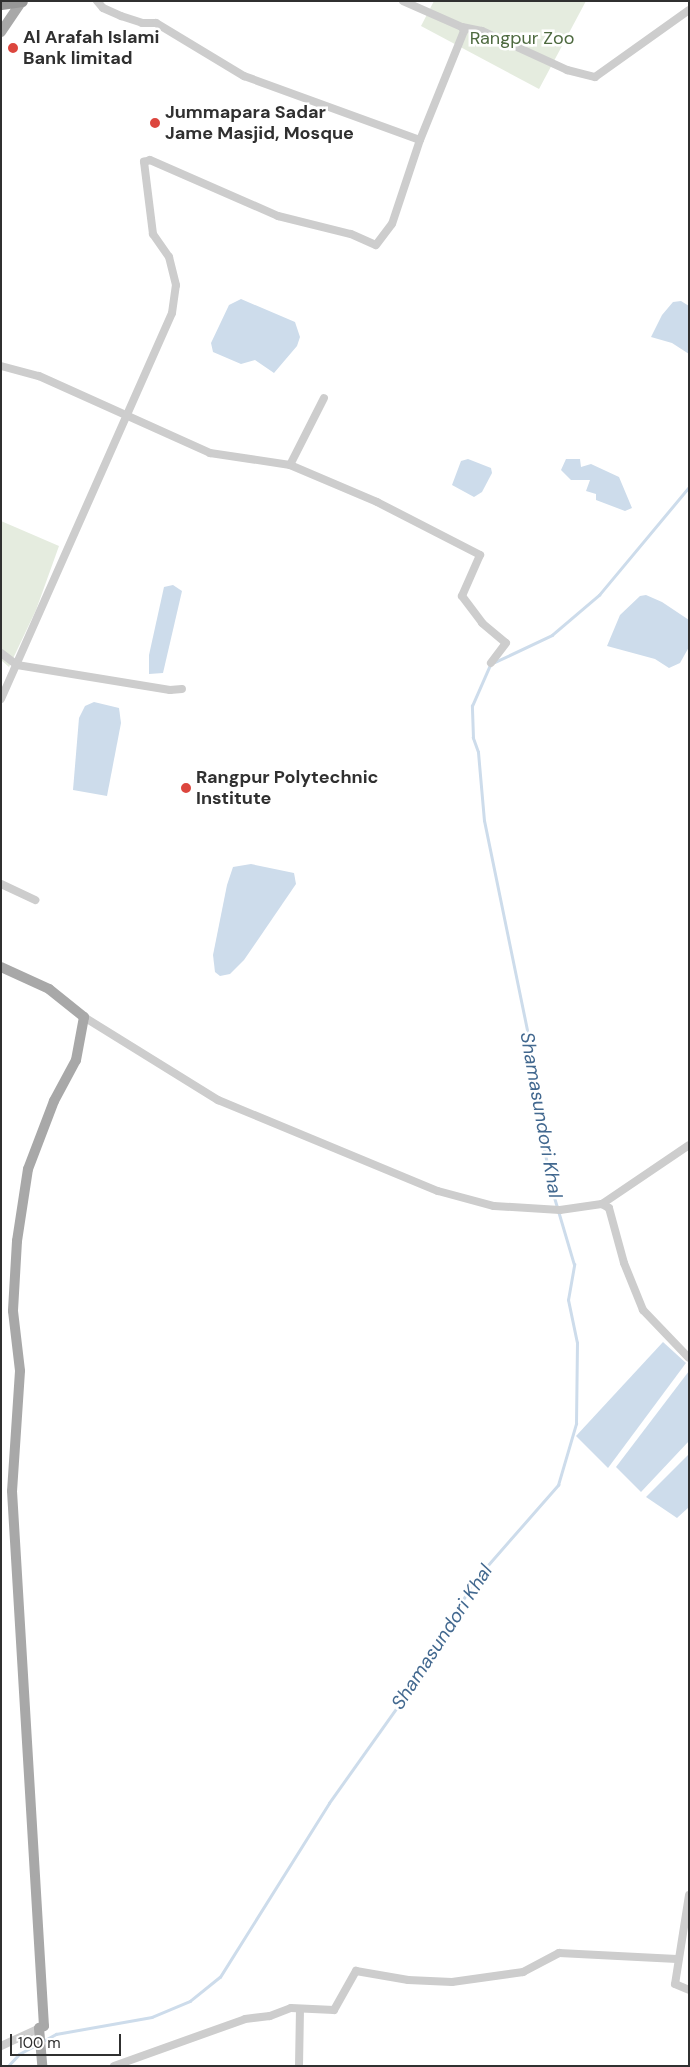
<!DOCTYPE html>
<html>
<head>
<meta charset="utf-8">
<style>
	body { margin:0 }
	#map { position:relative; width:690px; height:2067px; overflow:hidden; background:#fff; font-family:"DM Sans",sans-serif }
	div>[style] { position:absolute }
	.green>* { inset:0; background:#e5ecdf }
	.water>* { inset:0; background:#cddceb }
	.stream>* { height:2.5px; margin:-1.25px; padding:0 1.25px; transform-origin:1.25px; border-radius:1.25px; background:#cddceb }
	.minor>* { height:8px; margin:-4px; padding:0 4px; transform-origin:4px; border-radius:4px; background:#cdcdcd }
	.major>* { height:10px; margin:-5px; padding:0 5px; transform-origin:5px; border-radius:5px; background:#a8a8a8 }
	.highway>* { height:11px; margin:-5.5px; padding:0 5.5px; transform-origin:5.5px; border-radius:5.5px; background:#979797 }
	.dots>* { width:14px; height:14px; translate:-50% -50%; box-sizing:border-box; border:2px solid #fff; border-radius:50% }
	span { translate:-50% -50%; white-space:nowrap; text-align:center; line-height:1.15; -webkit-text-stroke:5px #fff; paint-order:stroke }
	.poi-label { font-size:18px; color:#303030; font-weight:700 }
	.left { translate:0 -50%; text-align:left }
	.park-label { font-size:18px; color:#4e6a40 }
	.water-label { font-size:19px; color:#42688f; font-style:italic }
	.frame { position:absolute; inset:0; border:2px solid #303030; pointer-events:none }
	.scale { position:absolute; left:10px; top:2034px; width:111px; height:22px; box-sizing:border-box; border:2px solid #303030; border-top:0; padding-left:6px; font-size:15px; line-height:18px; white-space:nowrap; color:#303030; -webkit-text-stroke:4px #fff; paint-order:stroke }
</style>
</head>
<body>
<div id="map">
	<div class="green">
		<div style="clip-path:polygon(434px 1px,586px 1px,539px 89px,421px 26px)"></div>
		<div style="clip-path:polygon(1px 521px,59px 546px,36px 610px,9px 667px,1px 660px)"></div>
	</div>
	<div class="water">
		<div style="clip-path:polygon(241px 299px,295px 322px,300px 337px,297px 346px,274px 373px,255px 360px,241px 364px,213px 352px,211px 343px,229px 305px)"></div>
		<div style="clip-path:polygon(681px 301px,689px 306px,689px 354px,672px 343px,651px 337px,662px 315px,673px 302px)"></div>
		<div style="clip-path:polygon(468px 459px,491px 468px,492px 473px,482px 492px,474px 497px,452px 485px,461px 461px)"></div>
		<div style="clip-path:polygon(566px 459px,580px 459px,581px 467px,591px 464px,619px 477px,632px 508px,625px 511px,596px 500px,596px 494px,586px 491px,590px 480px,571px 480px,561px 470px)"></div>
		<div style="clip-path:polygon(173px 585px,182px 591px,163px 673px,149px 674px,149px 655px,164px 587px)"></div>
		<div style="clip-path:polygon(646px 595px,662px 602px,689px 620px,689px 647px,680px 663px,669px 668px,655px 659px,607px 646px,620px 615px,640px 596px)"></div>
		<div style="clip-path:polygon(94px 702px,119px 708px,121px 723px,107px 796px,73px 790px,79px 718px,85px 706px)"></div>
		<div style="clip-path:polygon(251px 864px,294px 873px,296px 884px,244px 960px,230px 974px,220px 976px,215px 972px,213px 955px,227px 885px,233px 867px)"></div>
		<div style="clip-path:polygon(663px 1342px,686px 1363px,608px 1468px,576px 1436px)"></div>
		<div style="clip-path:polygon(689px 1371px,689px 1441px,641px 1492px,616px 1467px)"></div>
		<div style="clip-path:polygon(689px 1454px,689px 1507px,677px 1518px,646px 1497px)"></div>
	</div>
	<div class="stream">
		<div style="left:495px;top:662px;width:63px;rotate:-25.3deg"></div>
		<div style="left:552px;top:635px;width:62px;rotate:-40.4deg"></div>
		<div style="left:599px;top:595px;width:141px;rotate:-50.2deg"></div>
		<div style="left:43px;top:2041px;width:15px;rotate:-28deg"></div>
		<div style="left:56px;top:2034px;width:97px;rotate:-10deg"></div>
		<div style="left:152px;top:2017px;width:41px;rotate:-22.8deg"></div>
		<div style="left:190px;top:2001px;width:38px;rotate:-39deg"></div>
		<div style="left:220px;top:1977px;width:205px;rotate:-57.9deg"></div>
		<div style="left:329px;top:1803px;width:140px;rotate:-54.6deg"></div>
		<div style="left:410px;top:1689px;width:126px;rotate:-59.3deg"></div>
		<div style="left:474px;top:1581px;width:128px;rotate:-48.8deg"></div>
		<div style="left:558px;top:1485px;width:64px;rotate:-73.6deg"></div>
		<div style="left:576px;top:1424px;width:81px;rotate:-89.3deg"></div>
		<div style="left:577px;top:1343px;width:44px;rotate:-101.8deg"></div>
		<div style="left:568px;top:1300px;width:36px;rotate:-80deg"></div>
		<div style="left:574px;top:1265px;width:74px;rotate:-106.5deg"></div>
		<div style="left:553px;top:1194px;width:46px;rotate:-101.3deg"></div>
		<div style="left:544px;top:1149px;width:115px;rotate:-98deg"></div>
		<div style="left:528px;top:1035px;width:218px;rotate:-101.6deg"></div>
		<div style="left:484px;top:821px;width:69px;rotate:-95deg"></div>
		<div style="left:478px;top:752px;width:15px;rotate:-110deg"></div>
		<div style="left:473px;top:738px;width:32px;rotate:-92deg"></div>
		<div style="left:472px;top:706px;width:45px;rotate:-66.3deg"></div>
		<div style="left:8px;top:2066px;width:16px;rotate:-47deg"></div>
		<div style="left:19px;top:2054px;width:21px;rotate:-28deg"></div>
	</div>
	<div class="minor">
		<div style="left:97px;top:1px;width:9px;rotate:49deg"></div>
		<div style="left:103px;top:8px;width:20px;rotate:24deg"></div>
		<div style="left:121px;top:16px;width:22px;rotate:18deg"></div>
		<div style="left:142px;top:23px;width:14px"></div>
		<div style="left:156px;top:23px;width:103px;rotate:31.1deg"></div>
		<div style="left:244px;top:76px;width:187px;rotate:20deg"></div>
		<div style="left:403px;top:1px;width:64px;rotate:23.8deg"></div>
		<div style="left:462px;top:27px;width:20px;rotate:11deg"></div>
		<div style="left:482px;top:31px;width:94px;rotate:24.6deg"></div>
		<div style="left:567px;top:70px;width:29px;rotate:14deg"></div>
		<div style="left:595px;top:77px;width:115px;rotate:-35.5deg"></div>
		<div style="left:1px;top:366px;width:39px;rotate:15deg"></div>
		<div style="left:39px;top:376px;width:188px;rotate:24.2deg"></div>
		<div style="left:210px;top:453px;width:81px;rotate:8.5deg"></div>
		<div style="left:290px;top:465px;width:95px;rotate:23deg"></div>
		<div style="left:377px;top:502px;width:116px;rotate:27.2deg"></div>
		<div style="left:480px;top:555px;width:45px;rotate:113.7deg"></div>
		<div style="left:462px;top:596px;width:34px;rotate:53deg"></div>
		<div style="left:482px;top:623px;width:31px;rotate:40deg"></div>
		<div style="left:506px;top:643px;width:25px;rotate:127deg"></div>
		<div style="left:290px;top:465px;width:75px;rotate:-63.1deg"></div>
		<div style="left:1px;top:653px;width:20px;rotate:37deg"></div>
		<div style="left:17px;top:665px;width:155px;rotate:9.3deg"></div>
		<div style="left:170px;top:690px;width:12px;rotate:-5deg"></div>
		<div style="left:1px;top:699px;width:422px;rotate:-66.1deg"></div>
		<div style="left:172px;top:313px;width:28px;rotate:-82deg"></div>
		<div style="left:176px;top:285px;width:29px;rotate:-104deg"></div>
		<div style="left:169px;top:257px;width:28px;rotate:-125deg"></div>
		<div style="left:153px;top:234px;width:73px;rotate:-97.1deg"></div>
		<div style="left:144px;top:162px;width:6px;rotate:-18deg"></div>
		<div style="left:150px;top:160px;width:140px;rotate:23.6deg"></div>
		<div style="left:278px;top:216px;width:75px;rotate:13.9deg"></div>
		<div style="left:351px;top:234px;width:27px;rotate:24deg"></div>
		<div style="left:376px;top:245px;width:26px;rotate:-53deg"></div>
		<div style="left:392px;top:224px;width:89px;rotate:-71.6deg"></div>
		<div style="left:420px;top:140px;width:118px;rotate:-68deg"></div>
		<div style="left:464px;top:31px;width:4px;rotate:-117deg"></div>
		<div style="left:1px;top:884px;width:38px;rotate:25deg"></div>
		<div style="left:84px;top:1017px;width:158px;rotate:31.8deg"></div>
		<div style="left:218px;top:1100px;width:238px;rotate:22.5deg"></div>
		<div style="left:438px;top:1191px;width:58px;rotate:15deg"></div>
		<div style="left:494px;top:1206px;width:66px;rotate:3.5deg"></div>
		<div style="left:560px;top:1210px;width:42px;rotate:-8.1deg"></div>
		<div style="left:602px;top:1204px;width:105px;rotate:-34.1deg"></div>
		<div style="left:602px;top:1204px;width:8px;rotate:30deg"></div>
		<div style="left:609px;top:1208px;width:57px;rotate:74.7deg"></div>
		<div style="left:624px;top:1263px;width:51px;rotate:68deg"></div>
		<div style="left:643px;top:1310px;width:66px;rotate:46.2deg"></div>
		<div style="left:689px;top:1895px;width:90px;rotate:98.9deg"></div>
		<div style="left:675px;top:1984px;width:15px;rotate:23deg"></div>
		<div style="left:1px;top:2046px;width:45px;rotate:-24.9deg"></div>
		<div style="left:114px;top:2066px;width:139px;rotate:-19.7deg"></div>
		<div style="left:245px;top:2019px;width:25px;rotate:-7deg"></div>
		<div style="left:270px;top:2016px;width:22px;rotate:-21deg"></div>
		<div style="left:291px;top:2008px;width:43px;rotate:2.7deg"></div>
		<div style="left:334px;top:2010px;width:45px;rotate:-60.6deg"></div>
		<div style="left:356px;top:1971px;width:53px;rotate:9.8deg"></div>
		<div style="left:408px;top:1980px;width:44px;rotate:2.6deg"></div>
		<div style="left:452px;top:1982px;width:72px;rotate:-8deg"></div>
		<div style="left:523px;top:1972px;width:41px;rotate:-27.8deg"></div>
		<div style="left:559px;top:1953px;width:118px;rotate:2.9deg"></div>
		<div style="left:299px;top:2066px;width:56px;rotate:-89deg"></div>
	</div>
	<div class="major">
		<div style="left:1px;top:32px;width:36px;rotate:-56deg"></div>
		<div style="left:1px;top:967px;width:53px;rotate:24.6deg"></div>
		<div style="left:49px;top:989px;width:45px;rotate:38.7deg"></div>
		<div style="left:84px;top:1017px;width:44px;rotate:100.5deg"></div>
		<div style="left:76px;top:1060px;width:47px;rotate:118.2deg"></div>
		<div style="left:54px;top:1101px;width:73px;rotate:110.9deg"></div>
		<div style="left:28px;top:1169px;width:73px;rotate:98.7deg"></div>
		<div style="left:17px;top:1241px;width:70px;rotate:93.3deg"></div>
		<div style="left:13px;top:1311px;width:60px;rotate:83.3deg"></div>
		<div style="left:20px;top:1371px;width:120px;rotate:93.8deg"></div>
		<div style="left:12px;top:1491px;width:536px;rotate:86.58deg"></div>
		<div style="left:44px;top:2026px;width:5px;rotate:158deg"></div>
		<div style="left:39px;top:2028px;width:38px;rotate:85deg"></div>
	</div>
	<div class="highway">
		<div style="left:1px;top:4px;width:21px;rotate:-8deg"></div>
	</div>
	<div class="dots">
		<div style="left:13px;top:48px;background:#dc463e"></div>
		<div style="left:155px;top:123px;background:#dc463e"></div>
		<div style="left:186px;top:788px;background:#dc463e"></div>
	</div>
	<div class="poi-label">
		<span class="left" style="left:23px;top:48px">Al Arafah Islami<br>Bank limitad</span>
		<span class="left" style="left:165px;top:123px">Jummapara Sadar<br>Jame Masjid, Mosque</span>
		<span class="left" style="left:196px;top:788px">Rangpur Polytechnic<br>Institute</span>
	</div>
	<div class="park-label">
		<span style="left:522px;top:38px">Rangpur Zoo</span>
	</div>
	<div class="water-label">
		<span style="left:541px;top:1115px;rotate:80deg">Shamasundori Khal</span>
		<span style="left:442px;top:1637px;rotate:-57deg">Shamasundori Khal</span>
	</div>
	<div class="frame"></div>
	<div class="scale">100 m</div>
</div>
</body>
</html>
